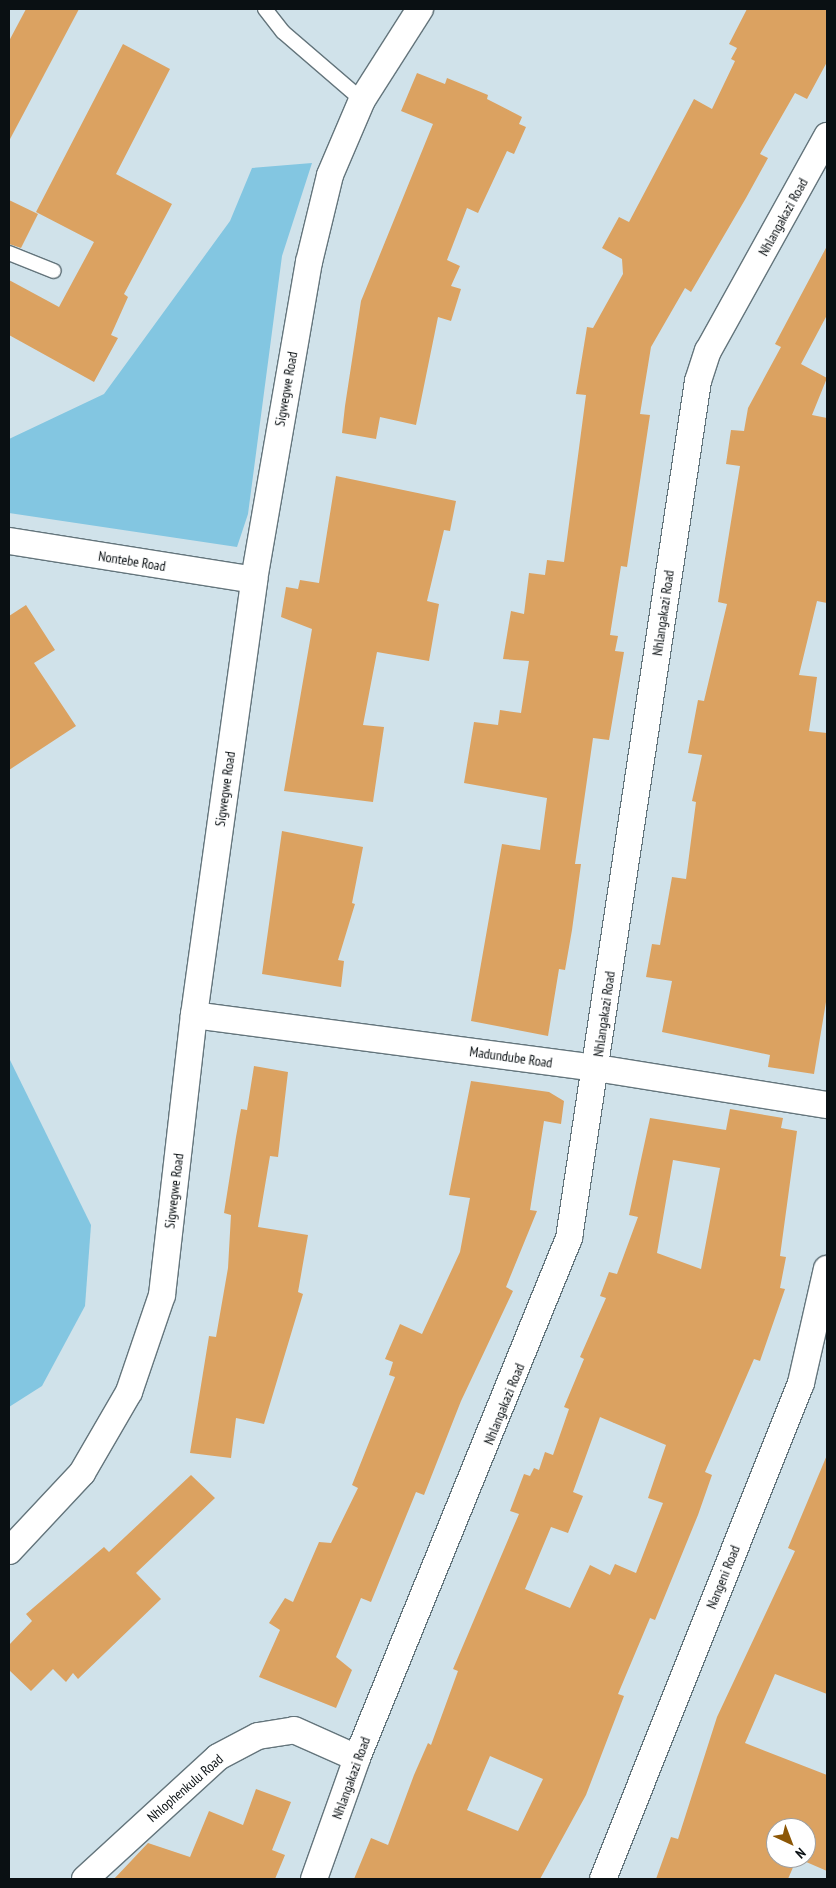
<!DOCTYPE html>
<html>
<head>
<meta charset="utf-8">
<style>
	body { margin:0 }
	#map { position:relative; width:836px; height:1888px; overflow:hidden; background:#d0e2ea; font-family:"PT Sans Narrow",sans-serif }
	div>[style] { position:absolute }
	.green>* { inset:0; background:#83c6e1 }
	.building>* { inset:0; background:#dba261 }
	.roads { filter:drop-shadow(1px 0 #64757c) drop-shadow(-1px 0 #64757c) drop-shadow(0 1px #64757c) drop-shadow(0 -1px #64757c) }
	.service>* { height:14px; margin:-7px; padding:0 7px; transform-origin:7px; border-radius:7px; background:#fff }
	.minor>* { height:26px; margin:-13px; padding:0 13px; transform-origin:13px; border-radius:13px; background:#fff }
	span { translate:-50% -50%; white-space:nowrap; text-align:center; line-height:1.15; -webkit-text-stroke:4px #fff; paint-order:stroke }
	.street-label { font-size:14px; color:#0a1013 }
	.frame { position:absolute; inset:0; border:10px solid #0a1013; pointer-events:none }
	.north { position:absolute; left:766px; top:1818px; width:50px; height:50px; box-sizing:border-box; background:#fff; border:1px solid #9d9fa1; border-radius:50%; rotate:137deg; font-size:14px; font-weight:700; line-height:20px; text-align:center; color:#0a1013 }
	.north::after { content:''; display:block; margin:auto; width:18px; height:22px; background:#8c5706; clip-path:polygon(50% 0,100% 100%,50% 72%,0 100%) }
</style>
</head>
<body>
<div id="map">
	<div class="green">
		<div style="clip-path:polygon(312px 163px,282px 256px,248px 514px,237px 547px,9px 513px,9px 439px,104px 394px,230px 221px,252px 168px)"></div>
		<div style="clip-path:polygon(9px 1058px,91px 1225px,85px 1306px,42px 1386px,9px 1407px)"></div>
	</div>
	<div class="building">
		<div style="clip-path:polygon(26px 9px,79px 9px,9px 141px,9px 41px)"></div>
		<div style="clip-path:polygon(747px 9px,827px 9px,827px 62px,807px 99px,795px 93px,760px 154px,768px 158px,746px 198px,691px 292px,685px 288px,651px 347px,640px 414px,650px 415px,627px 567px,621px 566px,610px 635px,618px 636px,615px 651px,624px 652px,609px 740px,593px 738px,575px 864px,581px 864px,572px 930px,565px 970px,559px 969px,548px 1036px,471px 1021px,502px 844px,540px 850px,547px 798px,464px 783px,474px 722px,498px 725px,500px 710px,521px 713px,529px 661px,503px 659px,511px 611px,524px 614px,529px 573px,545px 575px,547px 560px,564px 562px,586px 395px,576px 394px,587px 327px,593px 328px,623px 274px,622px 259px,602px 248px,619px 217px,629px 222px,694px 99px,712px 109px,735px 61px,731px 59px,737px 48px,729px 44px)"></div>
		<div style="clip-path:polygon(123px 44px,170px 69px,116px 174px,172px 204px,124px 294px,128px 297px,111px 335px,118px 338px,94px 382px,9px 335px,9px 280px,59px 307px,94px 242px,36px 212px)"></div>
		<div style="clip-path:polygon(417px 73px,445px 84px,447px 78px,488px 95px,487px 99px,522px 117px,519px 124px,526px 127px,514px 154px,507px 151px,478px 213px,467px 208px,447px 260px,460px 266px,451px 286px,461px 289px,451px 321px,438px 317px,416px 425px,380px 417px,376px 439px,342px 433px,345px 406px,361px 301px,433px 124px,401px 111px)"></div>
		<div style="clip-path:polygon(9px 200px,38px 214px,21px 248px,9px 244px)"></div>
		<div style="clip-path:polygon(827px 246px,827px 315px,801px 364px,827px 378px,812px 415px,827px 418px,827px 603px,817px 601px,799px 675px,817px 677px,809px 731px,827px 733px,827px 996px,814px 1074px,768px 1067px,770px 1055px,662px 1032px,672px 981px,646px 977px,652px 944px,660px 945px,672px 877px,686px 879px,696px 802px,692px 801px,702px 755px,688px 753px,698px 700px,704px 701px,727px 604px,718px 602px,740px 466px,726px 464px,731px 430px,744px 431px,748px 408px,781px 347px,775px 344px)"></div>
		<div style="clip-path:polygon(336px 476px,456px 501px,450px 531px,444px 530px,427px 601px,439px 604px,429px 661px,377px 652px,363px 725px,384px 727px,373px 802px,284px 791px,312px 629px,281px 617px,286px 587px,298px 589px,300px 580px,319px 583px)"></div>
		<div style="clip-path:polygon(26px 605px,55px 650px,34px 663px,76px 726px,9px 770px,9px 616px)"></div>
		<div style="clip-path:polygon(282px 831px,363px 847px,352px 903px,355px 904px,338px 960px,344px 961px,341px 987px,262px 974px)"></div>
		<div style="clip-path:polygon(254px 1066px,288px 1072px,278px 1157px,270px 1156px,258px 1227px,308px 1235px,298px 1292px,303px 1294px,264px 1424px,236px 1418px,231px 1458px,190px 1453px,209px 1336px,216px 1337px,228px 1268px,231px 1215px,224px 1213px,236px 1137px,241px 1109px,247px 1110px)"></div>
		<div style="clip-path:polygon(471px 1081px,549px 1092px,564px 1101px,561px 1124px,544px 1121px,530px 1210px,537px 1211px,506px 1287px,513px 1291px,461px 1401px,424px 1495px,416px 1492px,371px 1602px,361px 1598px,336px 1657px,352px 1670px,336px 1708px,259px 1677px,280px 1630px,269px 1623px,285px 1598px,293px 1602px,319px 1542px,331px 1543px,358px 1488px,352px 1485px,395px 1377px,389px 1375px,393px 1362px,385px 1359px,400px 1324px,422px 1334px,460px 1252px,470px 1198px,449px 1195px)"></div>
		<div style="clip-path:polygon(evenodd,730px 1109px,783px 1118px,781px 1128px,797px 1131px,780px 1256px,786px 1257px,780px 1288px,785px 1289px,760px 1361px,754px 1359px,705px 1472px,712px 1475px,698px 1515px,655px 1620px,650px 1618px,618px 1694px,624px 1696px,586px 1795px,540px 1879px,354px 1879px,371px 1838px,388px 1845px,414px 1775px,428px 1743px,431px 1745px,458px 1671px,453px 1669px,519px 1514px,510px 1511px,524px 1474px,530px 1476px,534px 1468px,539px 1470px,545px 1452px,553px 1455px,569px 1409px,564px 1407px,584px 1359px,580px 1357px,606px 1298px,600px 1296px,609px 1272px,617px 1274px,638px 1217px,629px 1215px,650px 1118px,726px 1130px,730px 1109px,673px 1160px,720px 1168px,701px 1269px,657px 1253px,673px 1160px,730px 1109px,600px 1417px,666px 1445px,648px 1498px,663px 1503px,636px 1573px,615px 1564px,610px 1575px,590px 1565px,570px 1608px,525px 1589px,551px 1527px,568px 1533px,583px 1496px,573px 1492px,600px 1417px,730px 1109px,490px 1756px,543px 1779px,518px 1831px,467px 1810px,490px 1756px)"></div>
		<div style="clip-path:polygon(evenodd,827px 1455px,827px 1694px,775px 1674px,745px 1743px,827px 1775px,827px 1871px,797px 1858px,788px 1879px,656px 1879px,671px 1837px,678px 1839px,717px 1717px,795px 1551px,788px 1548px,827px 1455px,776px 1828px,806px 1828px,806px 1858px,776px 1858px,776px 1828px)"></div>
		<div style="clip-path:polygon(191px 1475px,215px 1498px,136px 1573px,161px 1599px,78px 1679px,73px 1673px,66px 1682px,53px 1669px,31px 1691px,9px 1670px,9px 1645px,32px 1621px,26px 1614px,104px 1547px,109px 1552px)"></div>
		<div style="clip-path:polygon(256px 1789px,291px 1802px,272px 1850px,285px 1855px,275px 1879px,114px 1879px,148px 1843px,190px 1857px,209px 1811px,243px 1825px)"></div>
	</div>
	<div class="roads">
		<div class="service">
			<div style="left:265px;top:9px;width:29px;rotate:52deg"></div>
			<div style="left:283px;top:32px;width:104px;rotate:40.7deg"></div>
			<div style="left:9px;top:253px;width:48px;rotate:21.8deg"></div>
		</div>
		<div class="minor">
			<div style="left:9px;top:541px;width:248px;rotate:9deg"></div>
			<div style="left:194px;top:1015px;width:405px;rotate:7.5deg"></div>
			<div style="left:596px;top:1068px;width:234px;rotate:9.1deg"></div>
			<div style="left:9px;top:1551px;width:107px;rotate:-46.9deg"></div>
			<div style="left:82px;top:1473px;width:94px;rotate:-59.9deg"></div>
			<div style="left:129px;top:1392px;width:102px;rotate:-71.2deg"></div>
			<div style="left:162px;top:1295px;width:282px;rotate:-83.5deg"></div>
			<div style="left:194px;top:1015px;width:439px;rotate:-82.1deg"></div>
			<div style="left:254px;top:580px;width:323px;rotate:-80.2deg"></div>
			<div style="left:309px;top:262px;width:89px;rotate:-76.4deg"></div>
			<div style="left:330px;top:175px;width:82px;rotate:-66.9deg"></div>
			<div style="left:362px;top:100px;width:108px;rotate:-57.5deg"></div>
			<div style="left:85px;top:1879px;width:180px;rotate:-42.5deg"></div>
			<div style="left:218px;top:1757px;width:45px;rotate:-27.7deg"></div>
			<div style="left:258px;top:1736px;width:36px;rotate:-9deg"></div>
			<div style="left:294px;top:1730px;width:69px;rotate:24deg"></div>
			<div style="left:314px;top:1879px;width:128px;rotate:-70.4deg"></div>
			<div style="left:357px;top:1758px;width:562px;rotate:-67.82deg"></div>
			<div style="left:569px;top:1238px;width:867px;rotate:-81.44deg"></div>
			<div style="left:698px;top:381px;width:32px;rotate:-72deg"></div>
			<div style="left:708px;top:351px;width:246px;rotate:-61deg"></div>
			<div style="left:603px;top:1879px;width:534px;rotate:-68.24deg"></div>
			<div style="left:801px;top:1383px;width:117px;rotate:-77.2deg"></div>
		</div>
	</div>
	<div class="street-label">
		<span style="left:783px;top:217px;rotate:-61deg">Nhlangakazi Road</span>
		<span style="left:286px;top:389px;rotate:-80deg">Sigwegwe Road</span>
		<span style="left:132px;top:561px;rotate:9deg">Nontebe Road</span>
		<span style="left:663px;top:613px;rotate:-82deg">Nhlangakazi Road</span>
		<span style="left:225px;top:789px;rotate:-82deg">Sigwegwe Road</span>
		<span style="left:604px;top:1014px;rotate:-82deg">Nhlangakazi Road</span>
		<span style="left:511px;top:1057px;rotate:8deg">Madundube Road</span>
		<span style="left:174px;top:1191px;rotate:-83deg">Sigwegwe Road</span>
		<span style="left:504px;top:1404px;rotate:-68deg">Nhlangakazi Road</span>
		<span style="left:723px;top:1577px;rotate:-68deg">Nangeni Road</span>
		<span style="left:351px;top:1778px;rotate:-70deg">Nhlangakazi Road</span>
		<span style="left:185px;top:1788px;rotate:-41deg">Nhlophenkulu Road</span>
	</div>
	<div class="frame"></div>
	<div class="north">N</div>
</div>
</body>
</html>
